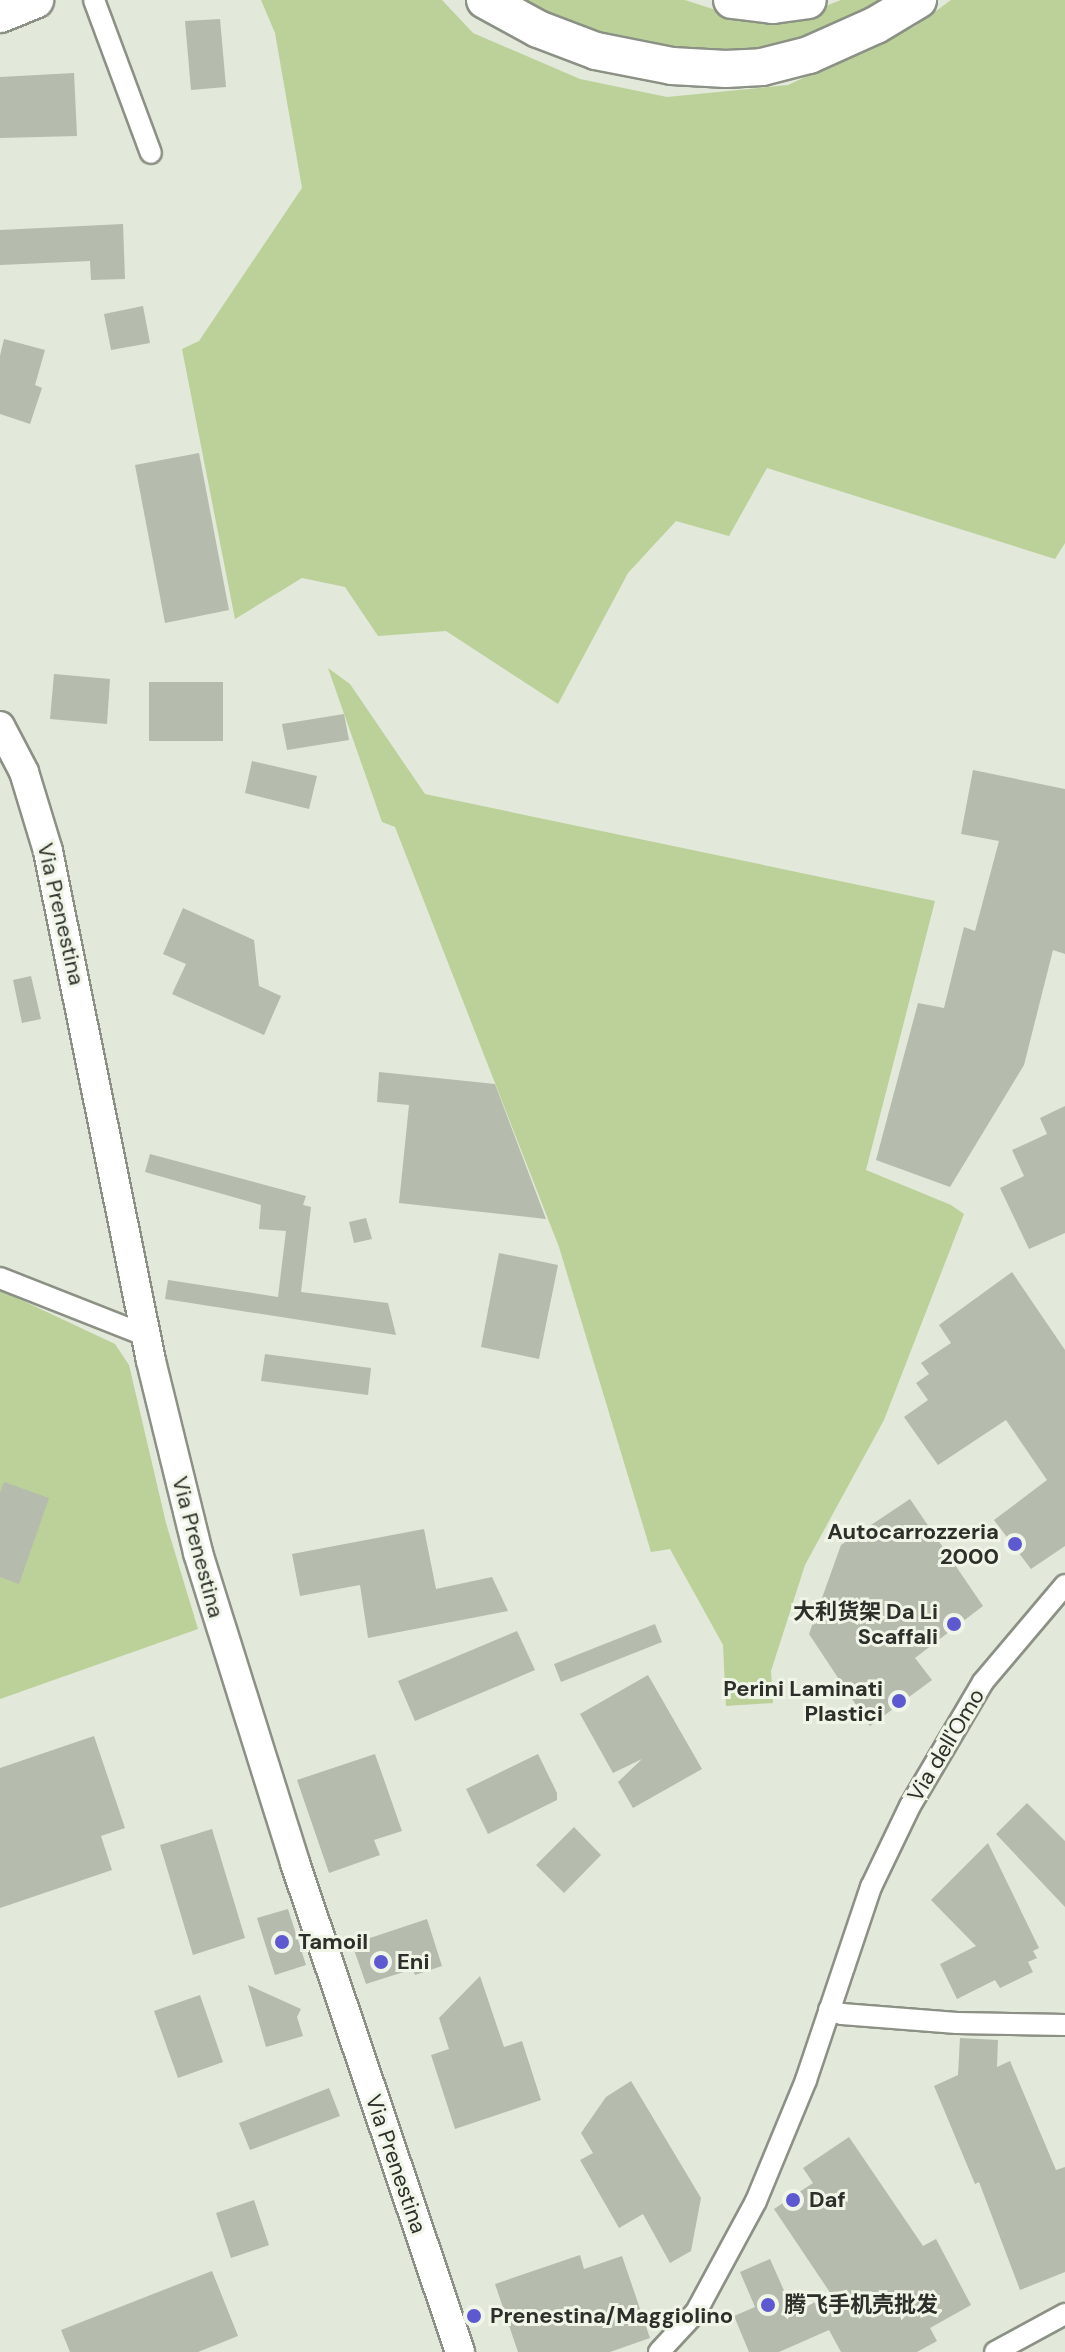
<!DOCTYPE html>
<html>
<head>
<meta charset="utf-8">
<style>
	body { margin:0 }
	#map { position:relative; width:1065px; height:2352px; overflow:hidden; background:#e2e8da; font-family:"DM Sans","Noto Sans SC",sans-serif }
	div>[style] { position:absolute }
	.green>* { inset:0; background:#bbd199 }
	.building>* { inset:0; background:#b5bbad }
	.roads { filter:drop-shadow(2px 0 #8b9184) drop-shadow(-2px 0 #8b9184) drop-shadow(0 2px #8b9184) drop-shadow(0 -2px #8b9184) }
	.minor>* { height:20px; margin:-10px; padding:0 10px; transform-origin:10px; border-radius:10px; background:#fff }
	.secondary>* { height:28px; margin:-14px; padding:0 14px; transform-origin:14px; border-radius:14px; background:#fff }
	.motorway>* { height:36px; margin:-18px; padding:0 18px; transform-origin:18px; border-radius:18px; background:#fff }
	.dots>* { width:22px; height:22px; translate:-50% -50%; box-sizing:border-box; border:4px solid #eff5e7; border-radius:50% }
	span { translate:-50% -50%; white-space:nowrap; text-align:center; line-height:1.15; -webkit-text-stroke:6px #eff5e7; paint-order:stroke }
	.street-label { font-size:22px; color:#2d2f2a }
	.poi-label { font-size:22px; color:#2d2f2a; font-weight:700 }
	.right { translate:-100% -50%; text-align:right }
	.left { translate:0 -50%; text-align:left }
</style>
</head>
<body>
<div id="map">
	<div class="green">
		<div style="clip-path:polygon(261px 0,442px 0,473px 33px,580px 79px,667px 97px,788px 85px,914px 27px,951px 0,1065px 0,1065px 543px,1055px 559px,767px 468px,729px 536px,676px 521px,628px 573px,558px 704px,446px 631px,378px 636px,345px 587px,302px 578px,235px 619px,182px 349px,199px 341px,302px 188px,275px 33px)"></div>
		<div style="clip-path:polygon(511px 0,685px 0,728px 14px,810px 12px,841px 0,893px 0,833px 31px,735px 56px,618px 41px)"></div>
		<div style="clip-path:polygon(328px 668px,350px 684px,425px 794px,935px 901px,866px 1170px,951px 1205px,964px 1214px,884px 1420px,805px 1565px,771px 1671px,773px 1703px,726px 1706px,723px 1645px,670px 1549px,651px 1552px,559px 1247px,395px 827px,382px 822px)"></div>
		<div style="clip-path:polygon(0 1290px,115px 1344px,129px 1365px,166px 1523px,198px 1629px,0 1699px)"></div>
	</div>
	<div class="building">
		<div style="clip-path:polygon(220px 19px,226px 87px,191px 90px,185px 21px)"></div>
		<div style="clip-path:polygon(74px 73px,77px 136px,0 138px,0 77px)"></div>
		<div style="clip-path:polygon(123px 224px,125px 279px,91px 280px,90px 261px,0 265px,0 230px)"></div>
		<div style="clip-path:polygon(143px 306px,150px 343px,111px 350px,104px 314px)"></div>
		<div style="clip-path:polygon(4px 339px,45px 350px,35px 385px,42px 388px,30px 424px,0 414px,0 356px)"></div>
		<div style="clip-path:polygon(199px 453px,229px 610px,165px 623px,135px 465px)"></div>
		<div style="clip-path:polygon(54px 674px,110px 679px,107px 724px,50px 719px)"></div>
		<div style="clip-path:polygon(149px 682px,223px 682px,223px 741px,149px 741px)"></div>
		<div style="clip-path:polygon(344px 714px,349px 740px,287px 750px,282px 724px)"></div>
		<div style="clip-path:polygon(252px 761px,317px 776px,309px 809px,245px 793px)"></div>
		<div style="clip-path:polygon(973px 770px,1065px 789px,1065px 954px,1053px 950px,1024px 1065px,950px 1187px,876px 1160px,918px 1003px,944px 1008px,964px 927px,975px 931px,999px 841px,961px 834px)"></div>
		<div style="clip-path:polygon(183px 908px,254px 940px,259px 986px,281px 996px,264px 1035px,172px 994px,186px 964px,163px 954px)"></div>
		<div style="clip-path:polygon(31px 976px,41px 1019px,22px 1023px,13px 980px)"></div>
		<div style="clip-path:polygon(379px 1072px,495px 1084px,546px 1219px,399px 1203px,409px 1105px,377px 1102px)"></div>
		<div style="clip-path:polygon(1065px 1106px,1065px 1233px,1029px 1249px,1000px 1188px,1024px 1176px,1012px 1150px,1047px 1134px,1040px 1118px)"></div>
		<div style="clip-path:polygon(150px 1154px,306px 1196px,303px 1205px,311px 1207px,301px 1292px,388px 1303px,396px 1335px,165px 1299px,168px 1280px,278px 1297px,286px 1231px,259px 1229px,261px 1205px,145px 1172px)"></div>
		<div style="clip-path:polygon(366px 1218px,372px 1239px,354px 1243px,349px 1222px)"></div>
		<div style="clip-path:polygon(499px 1253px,558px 1265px,539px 1359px,481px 1347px)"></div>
		<div style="clip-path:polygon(1012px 1272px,1065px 1350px,1065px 1546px,1031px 1569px,994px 1520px,1047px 1480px,1006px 1420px,938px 1465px,904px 1417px,928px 1400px,916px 1383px,929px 1374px,921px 1363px,951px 1343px,939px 1325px)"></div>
		<div style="clip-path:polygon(265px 1354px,371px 1368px,368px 1395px,261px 1381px)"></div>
		<div style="clip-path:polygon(4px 1482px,49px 1498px,19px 1584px,0 1577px,0 1493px)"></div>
		<div style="clip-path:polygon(910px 1499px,983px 1606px,915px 1658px,932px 1680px,870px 1726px,809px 1634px,841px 1545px)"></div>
		<div style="clip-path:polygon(424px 1529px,436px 1589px,492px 1577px,508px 1611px,368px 1638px,360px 1585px,300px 1596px,292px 1554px)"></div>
		<div style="clip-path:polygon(655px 1624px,662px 1642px,561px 1682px,554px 1664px)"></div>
		<div style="clip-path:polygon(517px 1631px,535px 1670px,415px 1721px,398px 1681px)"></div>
		<div style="clip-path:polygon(648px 1675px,702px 1769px,633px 1808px,618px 1782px,642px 1759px,613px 1773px,580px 1714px)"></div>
		<div style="clip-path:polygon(94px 1736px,125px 1828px,101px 1836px,112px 1870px,0 1908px,0 1768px)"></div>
		<div style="clip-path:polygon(375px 1754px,402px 1831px,374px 1840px,380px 1855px,329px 1873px,297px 1780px)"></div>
		<div style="clip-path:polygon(538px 1754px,557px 1793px,557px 1800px,488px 1834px,466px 1789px)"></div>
		<div style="clip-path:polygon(1027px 1803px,1065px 1841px,1065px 1907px,996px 1834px)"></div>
		<div style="clip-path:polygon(574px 1827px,601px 1855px,564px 1893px,536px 1865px)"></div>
		<div style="clip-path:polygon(212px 1829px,245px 1938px,193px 1955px,160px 1845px)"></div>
		<div style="clip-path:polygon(988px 1843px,1039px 1948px,1033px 1951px,1037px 1958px,1028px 1962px,1033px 1972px,1000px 1988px,995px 1980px,957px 1999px,940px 1964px,976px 1946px,931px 1900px)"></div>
		<div style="clip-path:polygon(288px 1909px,306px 1965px,275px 1975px,257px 1918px)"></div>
		<div style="clip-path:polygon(427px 1919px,442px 1966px,415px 1975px,413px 1969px,366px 1984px,352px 1944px)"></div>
		<div style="clip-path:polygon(480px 1976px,504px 2047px,522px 2041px,541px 2100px,455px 2129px,431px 2055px,449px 2049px,439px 2018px)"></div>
		<div style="clip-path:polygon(248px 1985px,301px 2009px,297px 2017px,303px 2036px,266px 2047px)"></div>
		<div style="clip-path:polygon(200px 1995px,223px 2062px,178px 2078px,154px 2011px)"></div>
		<div style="clip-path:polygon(960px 2038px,998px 2040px,997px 2067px,1010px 2061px,1056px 2170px,1065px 2167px,1065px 2272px,1020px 2290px,979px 2182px,975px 2184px,934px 2086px,958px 2075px)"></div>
		<div style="clip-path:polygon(631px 2081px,701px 2198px,691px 2251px,670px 2263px,643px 2214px,619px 2228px,580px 2160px,593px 2153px,581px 2133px,606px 2097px)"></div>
		<div style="clip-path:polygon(329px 2088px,340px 2116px,250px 2150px,239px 2123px)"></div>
		<div style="clip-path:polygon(849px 2137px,923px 2246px,936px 2239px,971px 2305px,930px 2328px,937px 2341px,917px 2352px,841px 2352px,829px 2330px,779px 2352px,749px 2352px,734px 2316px,755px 2307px,740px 2272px,770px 2259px,794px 2313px,831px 2294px,774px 2209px,813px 2183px,803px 2168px)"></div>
		<div style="clip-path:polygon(254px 2200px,269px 2245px,231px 2258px,216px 2213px)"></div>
		<div style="clip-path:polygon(580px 2255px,584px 2269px,622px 2256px,650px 2338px,610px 2352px,518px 2352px,495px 2284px)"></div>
		<div style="clip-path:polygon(212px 2271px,238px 2336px,198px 2352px,70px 2352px,61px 2330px)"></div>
	</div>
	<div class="roads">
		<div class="minor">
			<div style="left:94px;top:0;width:163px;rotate:69.6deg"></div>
			<div style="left:0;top:1278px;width:158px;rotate:21.5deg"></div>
			<div style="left:829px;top:2010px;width:14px;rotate:17deg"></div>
			<div style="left:842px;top:2014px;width:115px;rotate:4.5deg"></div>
			<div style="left:957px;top:2023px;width:108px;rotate:1.1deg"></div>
			<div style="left:659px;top:2352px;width:54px;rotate:-47.2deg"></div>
			<div style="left:696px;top:2312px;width:126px;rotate:-61.6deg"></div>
			<div style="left:756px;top:2201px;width:131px;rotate:-67.5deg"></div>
			<div style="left:806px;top:2080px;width:204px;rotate:-71.4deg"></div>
			<div style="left:871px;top:1887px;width:90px;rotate:-64.3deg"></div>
			<div style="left:910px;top:1806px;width:144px;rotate:-59.5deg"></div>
			<div style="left:983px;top:1682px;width:127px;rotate:-49.8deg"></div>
			<div style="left:995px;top:2352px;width:80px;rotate:-28.5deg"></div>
		</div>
		<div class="secondary">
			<div style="left:0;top:726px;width:52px;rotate:62.4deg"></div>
			<div style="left:24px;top:772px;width:83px;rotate:73.1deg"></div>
			<div style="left:48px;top:851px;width:520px;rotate:78.58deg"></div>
			<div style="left:151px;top:1361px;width:198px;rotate:76.2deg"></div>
			<div style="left:198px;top:1553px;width:325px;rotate:72.6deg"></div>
			<div style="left:295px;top:1863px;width:516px;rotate:71.35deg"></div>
		</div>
		<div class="motorway">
			<div style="left:485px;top:0;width:60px;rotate:28.7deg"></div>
			<div style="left:538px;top:29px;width:62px;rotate:20.8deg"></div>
			<div style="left:596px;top:51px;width:77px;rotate:11.2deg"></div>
			<div style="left:672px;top:66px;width:54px;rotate:3.2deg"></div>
			<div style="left:726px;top:69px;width:36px;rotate:-3deg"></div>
			<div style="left:762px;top:67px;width:49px;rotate:-14.3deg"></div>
			<div style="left:809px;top:55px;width:73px;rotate:-24.1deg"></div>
			<div style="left:876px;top:25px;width:49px;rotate:-30.8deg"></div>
			<div style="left:732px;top:0;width:41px;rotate:7deg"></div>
			<div style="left:773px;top:5px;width:35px;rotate:-8deg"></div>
			<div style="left:0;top:14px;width:38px;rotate:-22deg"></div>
		</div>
	</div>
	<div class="dots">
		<div style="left:1015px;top:1544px;background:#5e58d1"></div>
		<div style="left:954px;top:1624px;background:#5e58d1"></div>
		<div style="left:899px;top:1701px;background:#5e58d1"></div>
		<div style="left:282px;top:1942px;background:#5e58d1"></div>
		<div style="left:381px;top:1962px;background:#5e58d1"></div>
		<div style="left:793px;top:2200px;background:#5e58d1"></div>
		<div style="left:768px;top:2305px;background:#5e58d1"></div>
		<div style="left:474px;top:2316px;background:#5e58d1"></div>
	</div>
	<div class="street-label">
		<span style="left:61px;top:914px;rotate:77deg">Via Prenestina</span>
		<span style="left:198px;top:1547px;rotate:75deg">Via Prenestina</span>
		<span style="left:946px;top:1745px;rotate:-59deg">Via dell'Omo</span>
		<span style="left:396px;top:2164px;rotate:71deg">Via Prenestina</span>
	</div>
	<div class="poi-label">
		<span class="right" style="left:999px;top:1544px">Autocarrozzeria<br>2000</span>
		<span class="right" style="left:938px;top:1624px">大利货架 Da Li<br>Scaffali</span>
		<span class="right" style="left:883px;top:1701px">Perini Laminati<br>Plastici</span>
		<span class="left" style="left:298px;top:1942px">Tamoil</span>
		<span class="left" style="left:397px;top:1962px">Eni</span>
		<span class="left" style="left:809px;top:2200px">Daf</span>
		<span class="left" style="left:784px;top:2305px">腾飞手机壳批发</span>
		<span class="left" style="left:490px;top:2316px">Prenestina/Maggiolino</span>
	</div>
</div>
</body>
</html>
